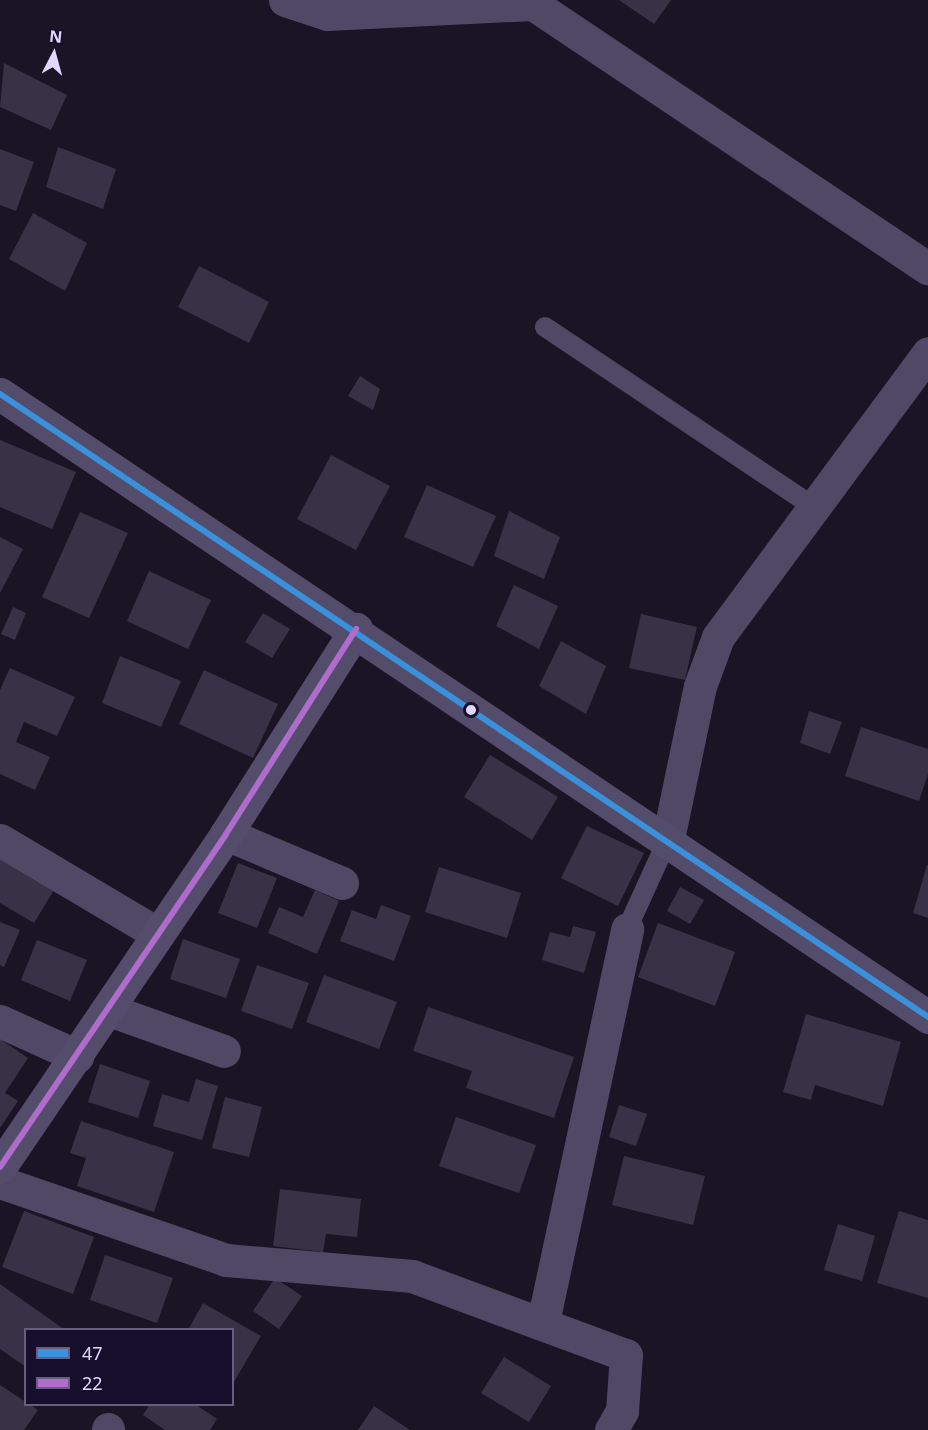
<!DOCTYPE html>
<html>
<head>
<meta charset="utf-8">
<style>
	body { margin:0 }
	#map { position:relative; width:928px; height:1430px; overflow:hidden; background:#1a1425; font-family:"Noto Sans",sans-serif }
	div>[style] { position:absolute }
	.building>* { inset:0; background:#393246 }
	.lane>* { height:20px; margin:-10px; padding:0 10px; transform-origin:10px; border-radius:10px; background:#4f4966 }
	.street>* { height:33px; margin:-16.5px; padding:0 16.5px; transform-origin:16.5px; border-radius:16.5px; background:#4f4966 }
	.secondary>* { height:33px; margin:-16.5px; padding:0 16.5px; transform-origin:16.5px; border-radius:16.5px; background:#534c6b }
	.bus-1>* { height:6px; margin:-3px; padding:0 3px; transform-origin:3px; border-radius:3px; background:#3a90db }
	.bus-2>* { height:6px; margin:-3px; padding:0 3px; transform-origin:3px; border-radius:3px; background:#b06ccc }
	.dots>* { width:16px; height:16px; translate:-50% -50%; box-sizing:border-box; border:3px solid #170e2b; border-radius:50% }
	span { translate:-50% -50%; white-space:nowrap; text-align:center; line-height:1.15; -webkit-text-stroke:4.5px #170e2b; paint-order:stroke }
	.legend { position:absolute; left:24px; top:1328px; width:210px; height:78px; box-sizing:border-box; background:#170e2b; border:2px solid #685f80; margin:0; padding:8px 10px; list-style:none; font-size:18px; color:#e2d8ff }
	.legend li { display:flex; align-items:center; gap:12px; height:30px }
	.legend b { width:30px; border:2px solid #685f80 }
	.north { position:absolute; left:24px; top:24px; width:60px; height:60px; -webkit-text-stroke:4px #170e2b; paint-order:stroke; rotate:6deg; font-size:16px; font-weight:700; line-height:24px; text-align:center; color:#e2d8ff }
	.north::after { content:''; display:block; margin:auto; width:21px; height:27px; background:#e2d8ff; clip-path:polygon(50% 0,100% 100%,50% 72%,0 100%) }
</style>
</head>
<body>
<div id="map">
	<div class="building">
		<div style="clip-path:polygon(619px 0,671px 0,654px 24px)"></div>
		<div style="clip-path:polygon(4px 63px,67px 95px,51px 130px,0 107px)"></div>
		<div style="clip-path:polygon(58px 147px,116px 169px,103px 209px,46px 187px)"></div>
		<div style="clip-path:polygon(0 149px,34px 162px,16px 211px,0 205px)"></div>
		<div style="clip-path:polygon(33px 213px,87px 243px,65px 291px,9px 259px)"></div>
		<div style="clip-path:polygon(199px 266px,269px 302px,249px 343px,178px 307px)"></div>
		<div style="clip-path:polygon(360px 376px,380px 389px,373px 410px,348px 396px)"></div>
		<div style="clip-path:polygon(0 440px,76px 472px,52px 529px,0 507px)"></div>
		<div style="clip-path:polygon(331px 455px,390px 486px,356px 550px,297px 519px)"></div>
		<div style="clip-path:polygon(427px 485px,496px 516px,473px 567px,404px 537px)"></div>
		<div style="clip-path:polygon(509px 511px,560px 537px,544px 579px,494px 556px)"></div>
		<div style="clip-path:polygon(80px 512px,128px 533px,89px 618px,42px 597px)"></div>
		<div style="clip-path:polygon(0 537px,23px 549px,0 593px)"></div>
		<div style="clip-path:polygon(149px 571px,211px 600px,188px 649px,127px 621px)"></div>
		<div style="clip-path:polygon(514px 585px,558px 606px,539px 649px,496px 626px)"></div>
		<div style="clip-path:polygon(13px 607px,26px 613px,15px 640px,1px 634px)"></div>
		<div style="clip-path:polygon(263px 613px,290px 629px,272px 658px,245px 642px)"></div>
		<div style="clip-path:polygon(641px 614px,697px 627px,685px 680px,629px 668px)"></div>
		<div style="clip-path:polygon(561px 641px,606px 666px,586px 714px,539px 686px)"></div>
		<div style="clip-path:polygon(120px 656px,181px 681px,161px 727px,102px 703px)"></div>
		<div style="clip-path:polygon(10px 668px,75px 697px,57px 736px,24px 722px,16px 742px,50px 757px,35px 790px,0 774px,0 690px)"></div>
		<div style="clip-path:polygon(204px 670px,278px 704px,253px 758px,179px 724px)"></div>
		<div style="clip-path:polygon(809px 711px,842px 722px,830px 754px,800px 743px)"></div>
		<div style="clip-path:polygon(861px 727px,928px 749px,928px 774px,919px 801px,845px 776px)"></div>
		<div style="clip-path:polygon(490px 755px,558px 797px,532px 840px,464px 797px)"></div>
		<div style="clip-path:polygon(587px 826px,644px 853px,618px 906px,561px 878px)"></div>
		<div style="clip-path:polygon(0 859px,54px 890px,34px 923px,0 903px)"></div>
		<div style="clip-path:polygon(238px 863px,277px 878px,257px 928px,218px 913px)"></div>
		<div style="clip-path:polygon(927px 865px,928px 865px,928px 918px,913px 913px)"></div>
		<div style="clip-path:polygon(439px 867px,521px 893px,507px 938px,425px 912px)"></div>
		<div style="clip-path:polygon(680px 887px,704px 900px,690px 924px,667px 911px)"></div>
		<div style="clip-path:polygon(315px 890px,339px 901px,317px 954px,268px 933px,279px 907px,303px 917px)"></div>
		<div style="clip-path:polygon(381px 905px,411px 916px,394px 961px,340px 941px,352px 910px,376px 919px)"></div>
		<div style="clip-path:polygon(0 922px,20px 930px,4px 967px,0 965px)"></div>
		<div style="clip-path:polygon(658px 923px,735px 952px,715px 1006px,638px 977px)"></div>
		<div style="clip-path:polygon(573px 926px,596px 932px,584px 973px,542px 960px,550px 932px,570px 937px)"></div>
		<div style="clip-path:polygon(183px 939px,240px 959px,226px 998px,170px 979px)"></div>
		<div style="clip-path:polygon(37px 940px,87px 960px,70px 1001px,21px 980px)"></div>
		<div style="clip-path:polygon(257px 965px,309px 983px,292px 1029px,241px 1011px)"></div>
		<div style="clip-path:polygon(324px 975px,397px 1002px,379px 1049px,306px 1022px)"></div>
		<div style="clip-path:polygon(428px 1007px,574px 1057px,554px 1118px,466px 1088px,472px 1071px,413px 1051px)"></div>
		<div style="clip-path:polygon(806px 1014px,901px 1042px,883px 1106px,815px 1085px,811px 1100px,783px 1092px)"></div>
		<div style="clip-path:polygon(0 1039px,28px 1058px,5px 1093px,18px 1101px,0 1128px)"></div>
		<div style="clip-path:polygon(100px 1064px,150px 1081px,138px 1118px,88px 1102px)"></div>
		<div style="clip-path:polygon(196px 1079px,218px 1086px,202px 1140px,153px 1126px,162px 1094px,189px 1102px)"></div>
		<div style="clip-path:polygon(225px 1097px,262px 1107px,249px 1157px,212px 1148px)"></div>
		<div style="clip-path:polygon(619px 1105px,647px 1114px,636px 1146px,609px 1137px)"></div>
		<div style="clip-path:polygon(456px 1117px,536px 1145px,519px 1193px,439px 1166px)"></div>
		<div style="clip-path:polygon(81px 1121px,174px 1152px,154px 1212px,77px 1186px,86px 1158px,70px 1153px)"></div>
		<div style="clip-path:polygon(624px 1156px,705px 1176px,693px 1225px,612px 1205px)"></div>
		<div style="clip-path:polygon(280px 1189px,361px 1199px,357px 1237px,326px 1234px,323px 1252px,273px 1246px)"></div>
		<div style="clip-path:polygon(24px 1211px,94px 1237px,73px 1294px,2px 1267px)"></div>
		<div style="clip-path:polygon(899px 1211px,928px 1220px,928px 1298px,877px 1283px)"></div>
		<div style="clip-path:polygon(838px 1224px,875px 1236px,862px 1281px,824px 1270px)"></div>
		<div style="clip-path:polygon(105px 1255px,173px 1278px,157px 1323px,90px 1300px)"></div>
		<div style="clip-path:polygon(275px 1278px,302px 1296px,279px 1329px,253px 1311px)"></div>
		<div style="clip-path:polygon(0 1284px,65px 1330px,26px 1330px,26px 1367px,0 1349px)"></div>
		<div style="clip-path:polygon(203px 1303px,261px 1336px,232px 1385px,232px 1330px,188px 1330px)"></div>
		<div style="clip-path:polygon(504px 1357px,551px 1386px,529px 1422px,481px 1393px)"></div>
		<div style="clip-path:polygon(0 1385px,38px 1410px,24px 1430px,0 1430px)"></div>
		<div style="clip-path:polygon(150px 1404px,195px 1404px,217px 1419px,210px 1430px,165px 1430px,143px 1415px)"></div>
		<div style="clip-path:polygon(374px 1406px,410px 1430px,358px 1430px)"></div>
	</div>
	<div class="lane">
		<div style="left:545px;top:327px;width:325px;rotate:33.8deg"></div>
		<div style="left:627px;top:929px;width:99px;rotate:-65.5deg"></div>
	</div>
	<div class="street">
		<div style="left:285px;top:0;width:44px;rotate:18.4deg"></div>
		<div style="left:327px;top:14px;width:206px;rotate:-2.8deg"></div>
		<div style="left:533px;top:4px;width:475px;rotate:33.8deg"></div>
		<div style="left:226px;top:834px;width:126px;rotate:22.9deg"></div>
		<div style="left:668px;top:839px;width:156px;rotate:-78.2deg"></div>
		<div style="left:700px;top:686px;width:52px;rotate:-69.8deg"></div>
		<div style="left:718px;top:637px;width:353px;rotate:-53.5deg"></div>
		<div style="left:0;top:840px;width:184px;rotate:30.7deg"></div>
		<div style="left:109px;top:1010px;width:122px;rotate:19.6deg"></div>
		<div style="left:0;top:1021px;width:85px;rotate:24.4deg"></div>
		<div style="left:0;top:1182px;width:239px;rotate:19deg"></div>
		<div style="left:226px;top:1260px;width:187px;rotate:4.9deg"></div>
		<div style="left:412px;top:1276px;width:228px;rotate:20.3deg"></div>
		<div style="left:626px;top:1355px;width:56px;rotate:94.1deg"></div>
		<div style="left:622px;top:1411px;width:22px;rotate:120deg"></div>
		<div style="left:543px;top:1322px;width:402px;rotate:-77.9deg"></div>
		<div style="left:108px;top:1430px;width:1px;rotate:-90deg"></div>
	</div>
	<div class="secondary">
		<div style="left:0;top:394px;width:1118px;rotate:33.87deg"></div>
		<div style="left:0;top:1167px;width:402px;rotate:-55.8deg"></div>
		<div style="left:226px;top:834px;width:243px;rotate:-57.6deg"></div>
	</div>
	<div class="bus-1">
		<div style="left:0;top:394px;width:1118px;rotate:33.87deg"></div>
	</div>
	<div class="bus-2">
		<div style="left:0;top:1167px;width:402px;rotate:-55.8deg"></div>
		<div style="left:226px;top:834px;width:243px;rotate:-57.6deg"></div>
	</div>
	<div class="dots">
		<div style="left:471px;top:710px;background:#e2d8ff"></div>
	</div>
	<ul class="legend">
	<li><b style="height:8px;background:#3a90db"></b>47</li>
	<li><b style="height:8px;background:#b06ccc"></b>22</li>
	</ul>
	<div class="north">N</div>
</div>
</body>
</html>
